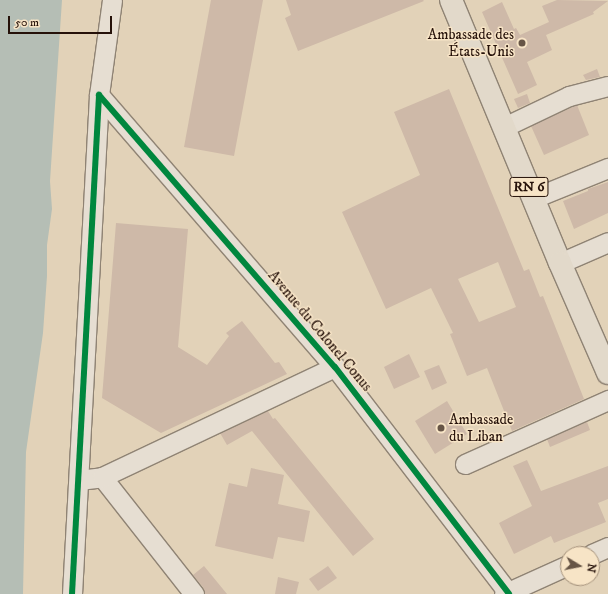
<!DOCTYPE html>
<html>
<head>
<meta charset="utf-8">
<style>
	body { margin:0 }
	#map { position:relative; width:608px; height:594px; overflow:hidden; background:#e2d2b8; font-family:"IM FELL DW Pica",serif }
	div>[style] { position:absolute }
	.water>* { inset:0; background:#b5beb5 }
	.building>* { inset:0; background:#ceb9a8 }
	.roads { filter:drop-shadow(1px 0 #8f8374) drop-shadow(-1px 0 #8f8374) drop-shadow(0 1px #8f8374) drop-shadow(0 -1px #8f8374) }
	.minor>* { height:19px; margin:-9.5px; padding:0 9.5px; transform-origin:9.5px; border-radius:9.5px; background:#e6ded2 }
	.major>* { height:22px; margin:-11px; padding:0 11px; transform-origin:11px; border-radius:11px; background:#e2d9ca }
	.cycleway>* { height:6px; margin:-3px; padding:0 3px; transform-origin:3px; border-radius:3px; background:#00873e }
	.dots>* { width:11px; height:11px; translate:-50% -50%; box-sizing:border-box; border:2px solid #f7e4c6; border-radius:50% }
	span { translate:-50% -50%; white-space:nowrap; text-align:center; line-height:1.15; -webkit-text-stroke:3px #f7e4c6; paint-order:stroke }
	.shield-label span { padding:1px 3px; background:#f7e4c6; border:1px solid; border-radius:3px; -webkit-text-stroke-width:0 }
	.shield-label { font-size:14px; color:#251109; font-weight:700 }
	.poi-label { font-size:15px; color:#251109 }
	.right { translate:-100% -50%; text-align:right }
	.left { translate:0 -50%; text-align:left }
	.street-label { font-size:15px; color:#251109 }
	.north { position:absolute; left:560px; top:546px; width:40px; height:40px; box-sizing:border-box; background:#f7e4c6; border:1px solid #a3907a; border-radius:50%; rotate:100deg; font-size:11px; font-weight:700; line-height:16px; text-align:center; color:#251109 }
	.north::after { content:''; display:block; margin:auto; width:14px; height:18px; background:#675546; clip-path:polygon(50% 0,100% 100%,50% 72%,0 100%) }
	.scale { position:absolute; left:8px; top:16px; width:104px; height:18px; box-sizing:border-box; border:2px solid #251109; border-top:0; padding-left:5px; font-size:12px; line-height:14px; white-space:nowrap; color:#251109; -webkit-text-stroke:3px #f7e4c6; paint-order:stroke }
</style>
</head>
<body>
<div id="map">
	<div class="water">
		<div style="clip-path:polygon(0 0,62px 0,50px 181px,52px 209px,47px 245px,47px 276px,43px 333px,26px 452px,23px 594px,0 594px)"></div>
	</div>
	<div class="building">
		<div style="clip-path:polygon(211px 0,263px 0,234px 156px,184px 147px)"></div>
		<div style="clip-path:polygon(286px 0,423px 0,424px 1px,298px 51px,285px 18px,291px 15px)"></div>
		<div style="clip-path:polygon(557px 0,608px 1px,593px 12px,594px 14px,546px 35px,552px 50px,527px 62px,537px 85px,518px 94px,482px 12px,502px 2px,514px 29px,516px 28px,520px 35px,549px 22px,542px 6px)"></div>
		<div style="clip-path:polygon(597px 69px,600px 77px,586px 80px,583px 75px)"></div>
		<div style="clip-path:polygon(evenodd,449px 89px,524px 271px,529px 269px,540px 297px,543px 296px,584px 399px,512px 431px,487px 368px,467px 376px,450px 334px,453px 333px,431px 288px,386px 309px,342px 212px,420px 175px,394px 112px,449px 89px,498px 262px,516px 307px,479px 322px,458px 279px,498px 262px)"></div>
		<div style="clip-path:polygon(527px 94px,530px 103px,518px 108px,514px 99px)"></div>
		<div style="clip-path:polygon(577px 105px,589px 135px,544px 155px,531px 126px)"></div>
		<div style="clip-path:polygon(608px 182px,608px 213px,574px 229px,563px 201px,588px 191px,588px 189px)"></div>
		<div style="clip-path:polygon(116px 223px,188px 229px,178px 347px,207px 365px,229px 336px,226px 333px,242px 321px,275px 363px,279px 362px,287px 374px,161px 433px,102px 398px)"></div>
		<div style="clip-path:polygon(409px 354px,420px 377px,394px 389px,384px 367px)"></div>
		<div style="clip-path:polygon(439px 365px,447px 383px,432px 390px,424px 371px)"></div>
		<div style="clip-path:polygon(447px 401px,467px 434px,435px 454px,415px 421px)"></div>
		<div style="clip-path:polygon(268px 411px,273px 419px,275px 418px,374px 539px,353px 556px,252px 431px,227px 445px,220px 433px)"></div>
		<div style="clip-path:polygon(587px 422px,590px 430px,550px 447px,547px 439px)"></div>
		<div style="clip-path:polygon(527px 460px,541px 491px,608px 466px,608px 499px,598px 503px,606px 522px,554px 543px,551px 536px,514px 554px,499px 523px,532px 506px,513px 466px)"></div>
		<div style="clip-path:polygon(251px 468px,284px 475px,278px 504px,310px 511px,304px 542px,278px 537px,273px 559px,215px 546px,229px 483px,247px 487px)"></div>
		<div style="clip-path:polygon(204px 566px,227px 594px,205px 594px,203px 587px,193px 575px)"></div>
		<div style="clip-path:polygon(328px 566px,337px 578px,318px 591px,309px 579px)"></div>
		<div style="clip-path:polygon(278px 577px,299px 582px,296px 594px,275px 594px)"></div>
	</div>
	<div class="roads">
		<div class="minor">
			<div style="left:99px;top:95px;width:360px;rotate:49.1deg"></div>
			<div style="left:335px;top:367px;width:286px;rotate:52.5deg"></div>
			<div style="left:504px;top:127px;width:72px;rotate:-25.5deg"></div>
			<div style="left:569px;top:96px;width:40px;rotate:-14.4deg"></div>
			<div style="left:534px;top:198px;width:80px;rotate:-22.1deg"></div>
			<div style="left:560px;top:263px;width:52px;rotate:-23.6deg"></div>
			<div style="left:465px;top:464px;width:157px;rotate:-24.1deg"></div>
			<div style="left:102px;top:477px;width:149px;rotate:51.8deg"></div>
			<div style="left:79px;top:480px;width:23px;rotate:-7deg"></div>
			<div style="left:102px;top:477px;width:258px;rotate:-25.3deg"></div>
			<div style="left:592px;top:554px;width:17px;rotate:-24deg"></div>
			<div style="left:72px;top:594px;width:500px;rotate:-86.9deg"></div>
			<div style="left:99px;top:95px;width:96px;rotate:-82.2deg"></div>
			<div style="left:504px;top:594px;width:70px;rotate:-24.4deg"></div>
		</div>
		<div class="major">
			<div style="left:451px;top:0;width:285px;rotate:67.5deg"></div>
			<div style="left:560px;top:263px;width:120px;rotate:66.4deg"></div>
		</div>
	</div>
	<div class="cycleway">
		<div style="left:99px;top:95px;width:360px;rotate:49.1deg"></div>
		<div style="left:335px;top:367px;width:286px;rotate:52.5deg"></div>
		<div style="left:72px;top:594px;width:500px;rotate:-86.9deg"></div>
	</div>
	<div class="dots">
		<div style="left:522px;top:43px;background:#675546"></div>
		<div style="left:441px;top:428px;background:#675546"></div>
	</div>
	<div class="shield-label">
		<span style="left:529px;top:187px">RN 6</span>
	</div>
	<div class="poi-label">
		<span class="right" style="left:514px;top:43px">Ambassade des<br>États-Unis</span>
		<span class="left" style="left:449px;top:428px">Ambassade<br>du Liban</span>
	</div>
	<div class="street-label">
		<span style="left:320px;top:331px;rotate:50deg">Avenue du Colonel Conus</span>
	</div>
	<div class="north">N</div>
	<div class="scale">50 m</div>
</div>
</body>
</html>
